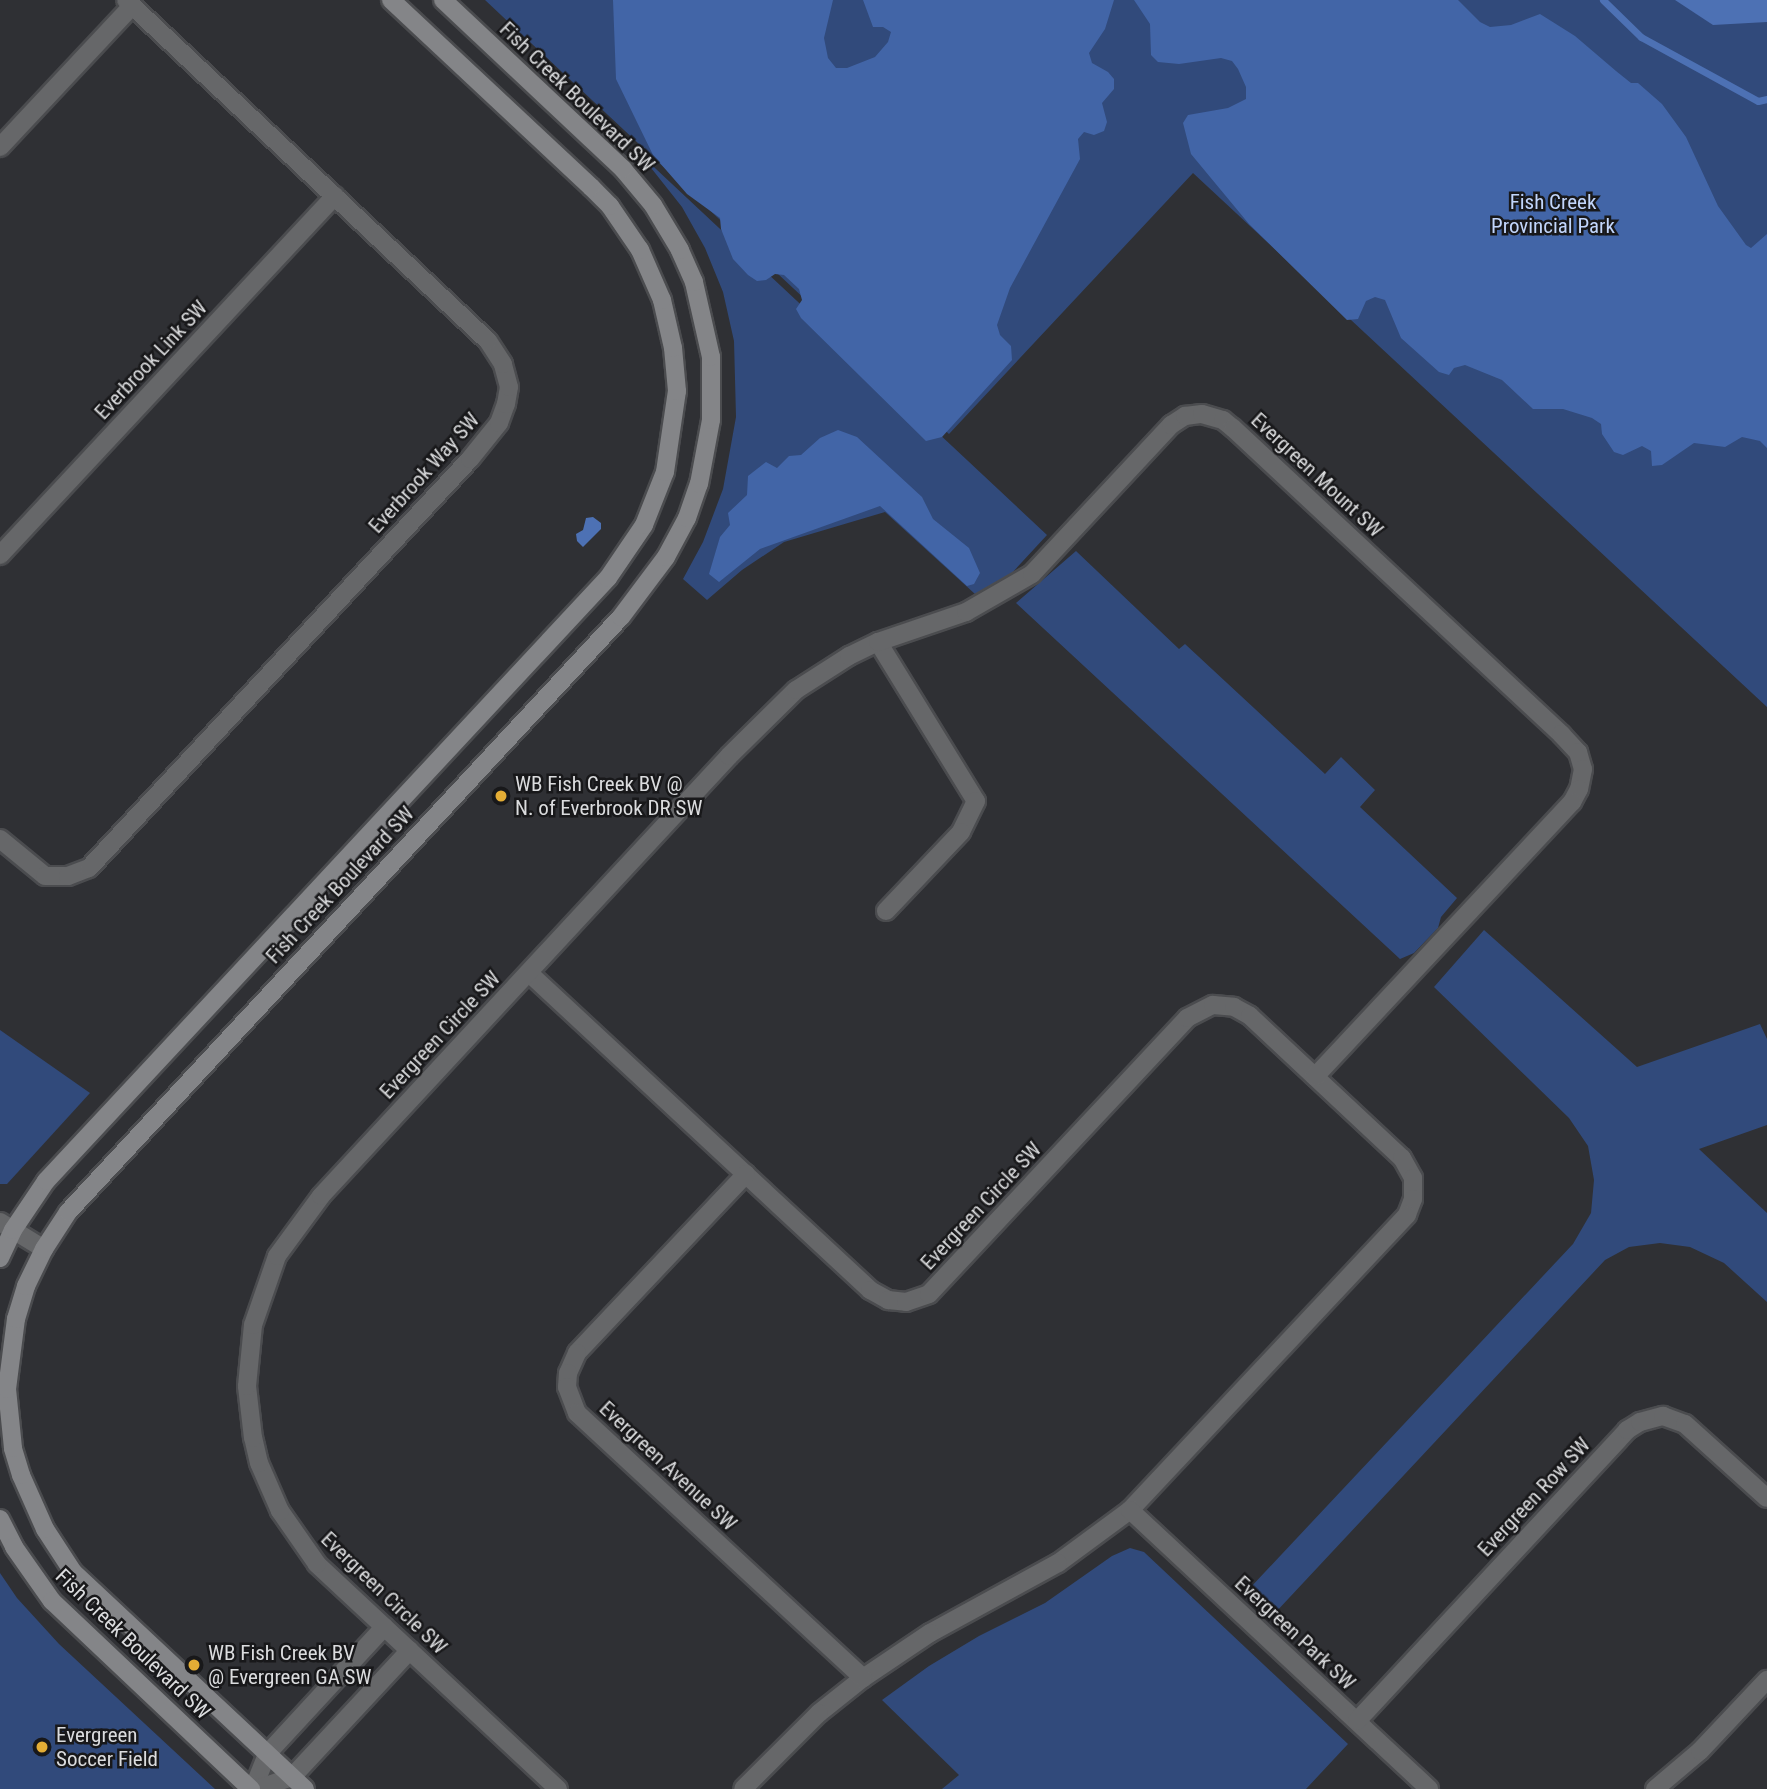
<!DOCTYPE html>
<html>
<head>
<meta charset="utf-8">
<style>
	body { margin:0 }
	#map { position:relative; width:1767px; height:1789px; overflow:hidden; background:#2f3034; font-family:"Roboto Condensed",sans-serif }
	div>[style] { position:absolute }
	.green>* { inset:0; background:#314a7b }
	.forest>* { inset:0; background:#4265a7 }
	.water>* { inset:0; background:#4d71b4 }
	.stream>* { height:7px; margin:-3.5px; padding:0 3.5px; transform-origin:3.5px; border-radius:3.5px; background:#4d71b4 }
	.roads { filter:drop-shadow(2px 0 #4b4c4f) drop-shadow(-2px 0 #4b4c4f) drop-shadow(0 2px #4b4c4f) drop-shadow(0 -2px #4b4c4f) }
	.street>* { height:18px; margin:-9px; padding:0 9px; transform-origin:9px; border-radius:9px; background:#666769 }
	.secondary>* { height:18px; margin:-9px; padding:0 9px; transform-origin:9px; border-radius:9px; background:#848588 }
	.dots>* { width:19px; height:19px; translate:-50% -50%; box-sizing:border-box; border:4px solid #18181a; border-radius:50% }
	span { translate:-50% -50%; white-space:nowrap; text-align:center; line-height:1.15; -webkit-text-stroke:5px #18181a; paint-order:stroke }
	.street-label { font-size:21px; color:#dbdcde }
	.park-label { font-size:21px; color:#c2d6fc }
	.poi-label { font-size:21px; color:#dbdcde }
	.left { translate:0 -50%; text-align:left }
</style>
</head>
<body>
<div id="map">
	<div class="green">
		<div style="clip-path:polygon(485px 0,1767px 0,1767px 707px,1193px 173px,949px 434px)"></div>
		<div style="clip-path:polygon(640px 154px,1047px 535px,1011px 574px,975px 594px,885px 512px,784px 542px,742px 570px,707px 600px,683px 579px,703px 542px,723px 489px,736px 417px,734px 341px,723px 292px,705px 248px,682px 207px)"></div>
		<div style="clip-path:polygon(1076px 551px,1179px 649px,1185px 644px,1325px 774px,1341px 757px,1375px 790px,1360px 807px,1457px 898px,1441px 917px,1438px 928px,1414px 953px,1400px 959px,1016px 603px)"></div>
		<div style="clip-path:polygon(1484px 930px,1637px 1067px,1760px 1024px,1767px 1039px,1767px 1125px,1699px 1149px,1767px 1213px,1767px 1302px,1724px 1263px,1690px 1247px,1660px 1243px,1629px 1247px,1605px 1260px,1275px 1613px,1250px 1588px,1573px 1244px,1591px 1213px,1594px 1180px,1588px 1146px,1569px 1118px,1434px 987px)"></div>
		<div style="clip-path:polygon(0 1030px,90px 1093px,7px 1184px,0 1184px)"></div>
		<div style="clip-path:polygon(1130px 1548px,1144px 1552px,1348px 1744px,1306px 1789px,942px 1789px,959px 1775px,882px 1700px,929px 1666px,979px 1636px,1045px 1603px,1112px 1556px)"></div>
		<div style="clip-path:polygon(0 1573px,17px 1598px,59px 1644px,215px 1789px,0 1789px)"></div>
	</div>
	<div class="forest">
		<div style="clip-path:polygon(613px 0,833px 0,824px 38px,828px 58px,836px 68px,847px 68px,875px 57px,888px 42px,891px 32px,883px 27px,873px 27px,863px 0,1114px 0,1105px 29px,1089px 53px,1092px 63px,1108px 72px,1114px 79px,1114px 89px,1102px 103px,1107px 122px,1104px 131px,1094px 135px,1084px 132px,1078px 139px,1080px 159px,1010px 288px,997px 325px,1000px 335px,1011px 346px,1012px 360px,942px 437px,926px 441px,801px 318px,796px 309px,802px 300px,799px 289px,784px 275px,775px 274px,766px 280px,757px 281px,748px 275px,733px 259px,721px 229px,720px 218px,687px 194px,653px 155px,616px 79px)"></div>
		<div style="clip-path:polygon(1134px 0,1458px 0,1480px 22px,1490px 27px,1511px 25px,1540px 14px,1575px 36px,1616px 71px,1631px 83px,1638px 83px,1662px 104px,1686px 137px,1718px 206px,1746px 245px,1751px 248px,1767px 234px,1767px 448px,1760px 441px,1742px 437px,1725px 447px,1694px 443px,1662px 465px,1652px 466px,1651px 451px,1642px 446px,1623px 455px,1614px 452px,1602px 434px,1601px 424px,1592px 418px,1563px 409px,1533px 409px,1502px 380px,1465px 365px,1454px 368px,1449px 375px,1439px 372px,1401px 338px,1385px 300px,1375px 297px,1366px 301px,1358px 319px,1347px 320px,1249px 224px,1191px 154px,1183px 123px,1188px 115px,1228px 108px,1246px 99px,1246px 87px,1238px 69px,1232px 61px,1221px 58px,1179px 64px,1158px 62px,1151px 55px,1150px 24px)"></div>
		<div style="clip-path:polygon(838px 430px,857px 437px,922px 497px,933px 519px,969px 548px,980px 573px,974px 584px,967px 586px,880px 506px,760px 549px,719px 582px,709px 574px,720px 537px,730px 525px,728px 513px,747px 495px,748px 476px,766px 462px,777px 468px,789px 456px,801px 455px,820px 438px)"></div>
	</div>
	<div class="water">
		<div style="clip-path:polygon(1675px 0,1767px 0,1767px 22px,1713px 25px)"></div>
		<div style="clip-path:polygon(593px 517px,601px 523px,601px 529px,583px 547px,577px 541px,576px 534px,583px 530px,586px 518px)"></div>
	</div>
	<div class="stream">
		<div style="left:1603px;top:0;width:53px;rotate:44.2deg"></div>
		<div style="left:1641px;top:37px;width:133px;rotate:28.7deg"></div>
		<div style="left:1758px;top:101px;width:9px;rotate:-13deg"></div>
	</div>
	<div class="roads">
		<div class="street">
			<div style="left:0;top:147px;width:193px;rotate:-46.9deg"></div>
			<div style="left:0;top:555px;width:491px;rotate:-47deg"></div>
			<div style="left:878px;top:642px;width:187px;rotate:58.4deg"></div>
			<div style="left:976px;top:801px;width:34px;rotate:116deg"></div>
			<div style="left:961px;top:832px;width:109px;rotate:133.5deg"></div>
			<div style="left:0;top:839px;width:58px;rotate:39.4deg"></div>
			<div style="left:45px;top:876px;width:23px"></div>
			<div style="left:68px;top:876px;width:22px;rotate:-21deg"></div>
			<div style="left:89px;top:868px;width:559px;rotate:-47.03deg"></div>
			<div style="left:470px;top:459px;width:46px;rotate:-51.1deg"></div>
			<div style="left:499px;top:423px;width:20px;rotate:-70deg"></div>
			<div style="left:506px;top:404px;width:17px;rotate:-80deg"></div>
			<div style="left:509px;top:387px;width:24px;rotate:-105deg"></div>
			<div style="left:503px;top:364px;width:27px;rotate:-123deg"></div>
			<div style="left:488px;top:341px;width:497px;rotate:-136.7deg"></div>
			<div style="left:529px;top:973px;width:466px;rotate:42.9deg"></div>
			<div style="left:870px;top:1290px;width:21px;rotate:29deg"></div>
			<div style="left:888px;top:1300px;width:18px;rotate:6deg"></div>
			<div style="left:906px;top:1302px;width:24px;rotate:-19deg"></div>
			<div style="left:929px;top:1294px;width:378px;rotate:-46.9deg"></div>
			<div style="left:1187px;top:1018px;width:29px;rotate:-27deg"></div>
			<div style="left:1213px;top:1005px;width:21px;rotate:5deg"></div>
			<div style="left:1234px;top:1007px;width:18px;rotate:29deg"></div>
			<div style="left:1250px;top:1016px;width:208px;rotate:43.1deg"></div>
			<div style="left:1402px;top:1158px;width:23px;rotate:61deg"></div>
			<div style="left:1413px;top:1178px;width:21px;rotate:90deg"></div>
			<div style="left:1413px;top:1199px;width:17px;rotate:111deg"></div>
			<div style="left:1407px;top:1215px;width:405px;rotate:133.2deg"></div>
			<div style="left:1130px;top:1510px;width:89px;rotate:143.6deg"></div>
			<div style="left:1058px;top:1563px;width:146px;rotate:151.3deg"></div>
			<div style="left:930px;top:1633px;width:81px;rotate:146.1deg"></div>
			<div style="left:863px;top:1678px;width:56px;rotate:141.5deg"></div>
			<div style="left:819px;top:1713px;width:107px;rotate:135deg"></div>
			<div style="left:746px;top:1174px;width:246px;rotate:133.4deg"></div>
			<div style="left:577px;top:1353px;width:22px;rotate:114deg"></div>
			<div style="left:568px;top:1373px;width:14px;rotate:94deg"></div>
			<div style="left:567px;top:1387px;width:28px;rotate:69deg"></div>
			<div style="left:577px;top:1413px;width:390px;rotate:42.8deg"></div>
			<div style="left:0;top:1222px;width:52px;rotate:31.5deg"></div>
			<div style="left:1130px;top:1510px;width:409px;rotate:43deg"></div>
			<div style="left:1357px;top:1721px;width:397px;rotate:-47.1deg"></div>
			<div style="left:1627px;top:1430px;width:15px;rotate:-32deg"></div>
			<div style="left:1640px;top:1422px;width:24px;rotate:-15deg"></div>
			<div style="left:1663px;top:1416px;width:23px;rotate:20deg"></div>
			<div style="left:1685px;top:1424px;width:110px;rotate:42.1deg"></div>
			<div style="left:253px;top:1789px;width:38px;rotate:-68deg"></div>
			<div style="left:267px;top:1754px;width:173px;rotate:-47.3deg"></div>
			<div style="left:257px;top:1789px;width:37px;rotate:-19deg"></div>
			<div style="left:292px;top:1777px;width:173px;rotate:-47.1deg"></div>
			<div style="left:558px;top:1789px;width:330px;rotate:-137deg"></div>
			<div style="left:317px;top:1564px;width:65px;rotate:-124.9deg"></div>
			<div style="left:280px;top:1511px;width:52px;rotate:-113.6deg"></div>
			<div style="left:259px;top:1463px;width:26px;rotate:-103deg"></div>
			<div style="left:253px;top:1438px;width:52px;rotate:-96.6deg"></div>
			<div style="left:247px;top:1386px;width:61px;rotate:-84.4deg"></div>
			<div style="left:253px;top:1325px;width:73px;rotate:-70.8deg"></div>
			<div style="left:277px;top:1256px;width:74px;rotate:-53.7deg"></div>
			<div style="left:321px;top:1196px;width:600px;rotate:-47.16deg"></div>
			<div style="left:729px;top:756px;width:94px;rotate:-44.6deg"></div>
			<div style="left:796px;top:690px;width:63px;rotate:-32.7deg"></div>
			<div style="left:849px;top:656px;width:32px;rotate:-26deg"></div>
			<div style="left:878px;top:642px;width:93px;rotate:-18.8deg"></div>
			<div style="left:966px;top:612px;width:76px;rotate:-29.9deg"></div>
			<div style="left:1032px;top:574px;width:204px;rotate:-47deg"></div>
			<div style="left:1171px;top:425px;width:17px;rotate:-33deg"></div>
			<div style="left:1185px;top:416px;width:17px;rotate:-7deg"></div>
			<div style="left:1202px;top:414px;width:22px;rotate:16deg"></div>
			<div style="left:1223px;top:420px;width:13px;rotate:39deg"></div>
			<div style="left:1233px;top:428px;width:449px;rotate:43deg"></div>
			<div style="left:1561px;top:734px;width:25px;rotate:47deg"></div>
			<div style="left:1578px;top:752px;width:18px;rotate:74deg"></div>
			<div style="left:1583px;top:769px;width:20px;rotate:101deg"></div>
			<div style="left:1579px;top:789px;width:15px;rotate:118deg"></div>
			<div style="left:1572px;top:802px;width:376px;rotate:133.1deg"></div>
			<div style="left:1655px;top:1789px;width:59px;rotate:-40.2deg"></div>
			<div style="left:1700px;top:1751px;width:98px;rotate:-46.7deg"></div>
		</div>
		<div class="secondary">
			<div style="left:0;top:1258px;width:31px;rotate:-65deg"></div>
			<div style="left:13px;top:1230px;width:59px;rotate:-56deg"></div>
			<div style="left:46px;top:1181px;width:824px;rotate:-47.02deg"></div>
			<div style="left:608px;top:578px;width:64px;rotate:-55.8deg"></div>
			<div style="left:644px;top:525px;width:57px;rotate:-68.4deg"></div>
			<div style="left:665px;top:472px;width:82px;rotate:-81.6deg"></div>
			<div style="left:677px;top:391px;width:43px;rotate:-95.3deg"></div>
			<div style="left:673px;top:348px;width:49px;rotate:-102.9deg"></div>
			<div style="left:662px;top:300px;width:55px;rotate:-113.7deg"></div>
			<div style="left:640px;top:250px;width:53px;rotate:-124.3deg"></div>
			<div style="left:610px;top:206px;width:27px;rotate:-135deg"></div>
			<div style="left:591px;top:187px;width:274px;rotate:-136.9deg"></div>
			<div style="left:0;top:1519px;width:31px;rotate:63deg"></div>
			<div style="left:14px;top:1547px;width:66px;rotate:54.9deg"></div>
			<div style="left:52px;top:1601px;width:274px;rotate:43.4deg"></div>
			<div style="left:305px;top:1789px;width:318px;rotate:-136.9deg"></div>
			<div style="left:73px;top:1572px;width:51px;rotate:-123.1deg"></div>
			<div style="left:45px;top:1529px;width:59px;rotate:-114deg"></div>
			<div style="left:21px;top:1475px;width:28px;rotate:-107deg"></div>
			<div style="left:13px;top:1448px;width:59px;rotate:-95.8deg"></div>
			<div style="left:7px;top:1389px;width:71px;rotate:-82.7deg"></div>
			<div style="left:16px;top:1319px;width:34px;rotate:-73deg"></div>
			<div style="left:26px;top:1286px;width:41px;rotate:-64.1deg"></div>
			<div style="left:44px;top:1249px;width:44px;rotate:-57deg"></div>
			<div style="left:68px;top:1212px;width:812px;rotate:-47.1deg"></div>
			<div style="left:621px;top:617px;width:75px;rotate:-53.1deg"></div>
			<div style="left:666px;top:557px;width:44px;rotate:-61.7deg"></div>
			<div style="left:687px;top:518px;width:36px;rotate:-71deg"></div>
			<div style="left:699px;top:484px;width:65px;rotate:-79.4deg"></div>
			<div style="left:711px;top:420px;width:63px;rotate:-90deg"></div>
			<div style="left:711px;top:357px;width:77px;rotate:-102.8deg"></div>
			<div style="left:694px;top:282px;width:35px;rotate:-114deg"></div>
			<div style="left:680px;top:250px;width:52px;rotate:-121deg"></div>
			<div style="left:653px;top:205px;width:47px;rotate:-129.8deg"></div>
			<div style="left:623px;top:169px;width:247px;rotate:-136.8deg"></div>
		</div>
	</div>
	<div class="dots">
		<div style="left:501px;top:796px;background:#e4ad35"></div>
		<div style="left:194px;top:1665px;background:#e4ad35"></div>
		<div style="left:42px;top:1747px;background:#e4ad35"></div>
	</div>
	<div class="street-label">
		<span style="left:577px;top:97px;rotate:44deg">Fish Creek Boulevard SW</span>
		<span style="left:151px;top:360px;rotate:-47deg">Everbrook Link SW</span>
		<span style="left:424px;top:473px;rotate:-48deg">Everbrook Way SW</span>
		<span style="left:1317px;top:475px;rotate:43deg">Evergreen Mount SW</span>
		<span style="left:340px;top:885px;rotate:-47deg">Fish Creek Boulevard SW</span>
		<span style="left:440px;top:1035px;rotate:-47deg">Evergreen Circle SW</span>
		<span style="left:981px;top:1206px;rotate:-47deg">Evergreen Circle SW</span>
		<span style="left:668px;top:1466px;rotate:43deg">Evergreen Avenue SW</span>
		<span style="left:1534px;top:1497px;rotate:-47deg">Evergreen Row SW</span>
		<span style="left:384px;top:1593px;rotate:44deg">Evergreen Circle SW</span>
		<span style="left:1295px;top:1633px;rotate:43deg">Evergreen Park SW</span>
		<span style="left:133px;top:1644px;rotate:44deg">Fish Creek Boulevard SW</span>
	</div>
	<div class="park-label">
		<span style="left:1553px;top:214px">Fish Creek<br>Provincial Park</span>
	</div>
	<div class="poi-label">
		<span class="left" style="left:515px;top:796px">WB Fish Creek BV @<br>N. of Everbrook DR SW</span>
		<span class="left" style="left:208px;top:1665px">WB Fish Creek BV<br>@ Evergreen GA SW</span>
		<span class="left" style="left:56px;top:1747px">Evergreen<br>Soccer Field</span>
	</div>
</div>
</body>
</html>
